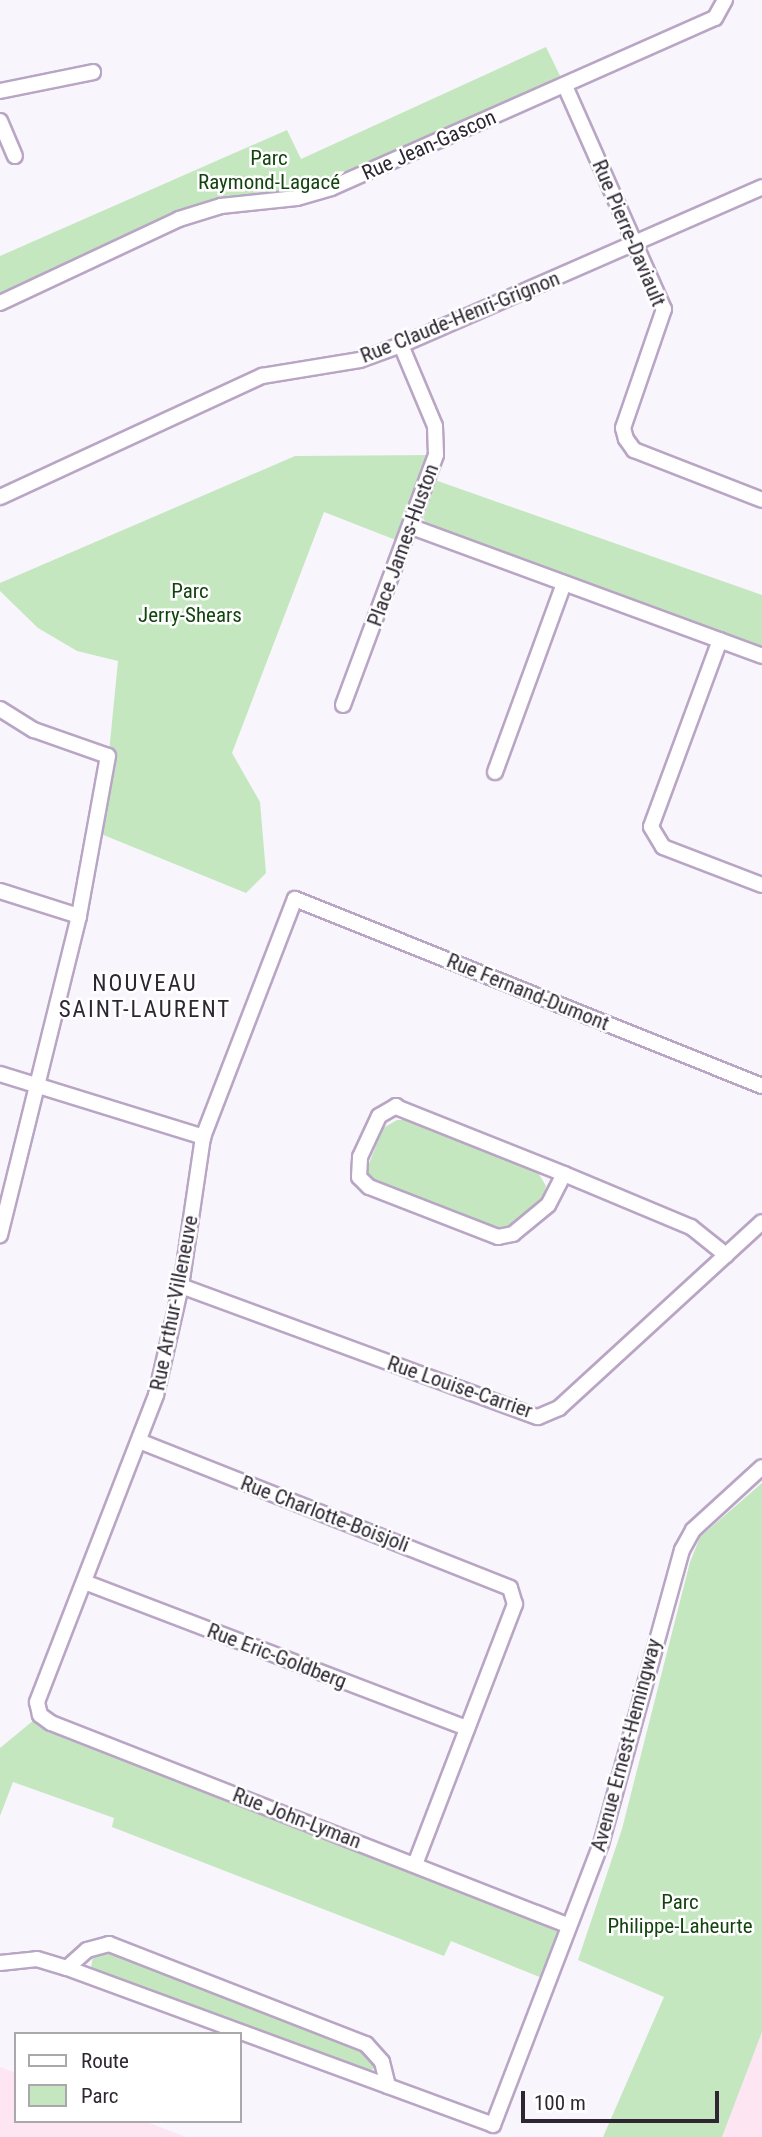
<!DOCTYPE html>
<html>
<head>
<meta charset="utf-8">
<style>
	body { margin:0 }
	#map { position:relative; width:762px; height:2137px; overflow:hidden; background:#f9f5fc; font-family:"Roboto Condensed",sans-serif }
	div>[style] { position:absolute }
	.industrial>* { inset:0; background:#fde5f2 }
	.green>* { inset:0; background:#c4e7bf }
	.roads { filter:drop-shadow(2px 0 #b9a5c4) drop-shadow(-2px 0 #b9a5c4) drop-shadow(0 2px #b9a5c4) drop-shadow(0 -2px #b9a5c4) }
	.minor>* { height:14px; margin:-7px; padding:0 7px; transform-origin:7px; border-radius:7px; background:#fff }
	span { translate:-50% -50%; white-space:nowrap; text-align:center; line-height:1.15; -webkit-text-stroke:5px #fff; paint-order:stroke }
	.street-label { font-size:21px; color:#2e2632 }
	.park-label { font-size:21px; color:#12450d }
	.neighbourhood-label { font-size:23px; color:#2e2632; letter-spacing:2px }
	.legend { position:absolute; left:14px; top:2032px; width:228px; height:91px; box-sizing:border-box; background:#fff; border:2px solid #aba8ad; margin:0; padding:9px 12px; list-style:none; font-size:21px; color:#2e2632 }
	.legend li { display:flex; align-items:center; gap:14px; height:35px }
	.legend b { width:35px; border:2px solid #aba8ad }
	.scale { position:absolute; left:521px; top:2091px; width:198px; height:32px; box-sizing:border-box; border:4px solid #2e2632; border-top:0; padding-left:9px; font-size:21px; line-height:24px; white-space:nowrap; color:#2e2632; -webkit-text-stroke:5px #fff; paint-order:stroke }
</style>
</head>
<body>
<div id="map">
	<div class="industrial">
		<div style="clip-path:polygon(762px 2032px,762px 2137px,722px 2137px)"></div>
		<div style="clip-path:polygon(0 2067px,16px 2073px,16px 2121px,144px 2121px,186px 2137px,0 2137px)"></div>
	</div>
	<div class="green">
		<div style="clip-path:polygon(546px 47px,565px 86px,331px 188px,221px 206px,0 303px,0 256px,287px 130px,301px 159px)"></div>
		<div style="clip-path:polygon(436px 455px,406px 544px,324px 512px,232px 753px,260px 802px,266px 873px,246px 893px,101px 834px,118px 661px,77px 651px,38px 628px,0 591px,0 583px,295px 456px)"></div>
		<div style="clip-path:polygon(432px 479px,762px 595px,762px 648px,431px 531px,421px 515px)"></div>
		<div style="clip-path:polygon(397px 1120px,411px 1120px,537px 1171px,546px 1186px,544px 1195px,512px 1226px,498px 1230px,376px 1183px,366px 1171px,383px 1128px)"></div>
		<div style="clip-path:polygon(762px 1483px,762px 2032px,722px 2137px,603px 2137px,664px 1997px,578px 1960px,622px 1829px,690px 1562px,700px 1537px)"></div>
		<div style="clip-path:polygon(40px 1715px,567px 1925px,547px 1980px,451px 1941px,444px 1956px,112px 1827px,114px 1818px,13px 1782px,0 1816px,0 1748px)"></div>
		<div style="clip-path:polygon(110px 1950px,364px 2047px,378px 2067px,366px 2072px,96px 1975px,91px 1968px,93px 1955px)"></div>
	</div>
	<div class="roads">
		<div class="minor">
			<div style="left:565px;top:86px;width:244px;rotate:66.1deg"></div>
			<div style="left:664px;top:309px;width:126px;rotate:109deg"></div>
			<div style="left:623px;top:428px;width:11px;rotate:75deg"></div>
			<div style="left:626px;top:439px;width:14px;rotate:54deg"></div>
			<div style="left:634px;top:450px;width:137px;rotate:21.3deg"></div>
			<div style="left:0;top:91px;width:95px;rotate:-11.5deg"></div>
			<div style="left:0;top:121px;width:38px;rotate:67deg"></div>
			<div style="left:0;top:303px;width:198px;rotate:-25.1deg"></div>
			<div style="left:179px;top:219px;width:44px;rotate:-17.2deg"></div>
			<div style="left:221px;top:206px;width:76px;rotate:-6deg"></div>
			<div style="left:297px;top:198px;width:35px;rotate:-16deg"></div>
			<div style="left:331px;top:188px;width:420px;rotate:-23.9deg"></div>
			<div style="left:715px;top:18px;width:21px;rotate:-61deg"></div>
			<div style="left:0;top:497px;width:289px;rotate:-24.8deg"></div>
			<div style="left:262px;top:376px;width:99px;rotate:-9.3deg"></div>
			<div style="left:360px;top:360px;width:44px;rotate:-20.1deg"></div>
			<div style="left:401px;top:345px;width:394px;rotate:-23.6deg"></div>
			<div style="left:412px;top:527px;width:373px;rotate:20.2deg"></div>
			<div style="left:720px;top:640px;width:199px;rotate:110.3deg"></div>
			<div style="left:651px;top:827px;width:23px;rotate:59deg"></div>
			<div style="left:663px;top:847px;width:106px;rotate:21deg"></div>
			<div style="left:343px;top:705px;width:267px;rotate:-69.6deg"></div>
			<div style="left:436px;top:455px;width:29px;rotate:-92deg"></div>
			<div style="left:435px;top:426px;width:88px;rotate:-112.8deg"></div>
			<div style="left:0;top:709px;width:40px;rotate:32deg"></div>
			<div style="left:34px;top:730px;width:78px;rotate:19.4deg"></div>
			<div style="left:108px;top:756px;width:163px;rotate:100.3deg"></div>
			<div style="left:79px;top:916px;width:329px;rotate:103.9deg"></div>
			<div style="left:495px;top:772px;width:201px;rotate:-69.9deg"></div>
			<div style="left:0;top:891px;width:83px;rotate:17.6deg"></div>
			<div style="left:0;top:1074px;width:213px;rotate:17.2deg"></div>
			<div style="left:564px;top:1174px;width:35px;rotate:117deg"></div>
			<div style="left:548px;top:1205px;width:45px;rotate:140.4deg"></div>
			<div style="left:513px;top:1234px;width:15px;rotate:169deg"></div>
			<div style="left:498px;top:1237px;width:138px;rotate:-158.8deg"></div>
			<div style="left:369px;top:1187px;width:14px;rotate:-135deg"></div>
			<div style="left:359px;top:1177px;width:20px;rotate:-87deg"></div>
			<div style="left:360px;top:1157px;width:45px;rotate:-65.1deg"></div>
			<div style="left:379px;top:1116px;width:20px;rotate:-30deg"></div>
			<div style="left:396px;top:1106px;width:1px;rotate:90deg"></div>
			<div style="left:396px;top:1107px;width:181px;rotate:21.7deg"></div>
			<div style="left:564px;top:1174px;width:138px;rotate:22.7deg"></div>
			<div style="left:691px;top:1227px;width:45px;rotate:38.7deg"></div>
			<div style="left:181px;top:1286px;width:380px;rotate:20.2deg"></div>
			<div style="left:538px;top:1417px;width:23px;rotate:-23deg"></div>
			<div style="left:559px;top:1408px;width:275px;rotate:-42.5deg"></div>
			<div style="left:139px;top:1441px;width:399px;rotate:21.6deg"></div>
			<div style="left:510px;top:1588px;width:17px;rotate:73deg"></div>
			<div style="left:515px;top:1604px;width:279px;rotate:111deg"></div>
			<div style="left:87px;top:1583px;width:407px;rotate:20.9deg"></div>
			<div style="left:567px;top:1925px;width:554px;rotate:-158.62deg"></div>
			<div style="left:51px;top:1723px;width:14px;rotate:-144deg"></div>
			<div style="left:40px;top:1715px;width:13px;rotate:-103deg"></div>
			<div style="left:37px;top:1702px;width:329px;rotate:-68.8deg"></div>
			<div style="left:156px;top:1395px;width:112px;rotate:-77.1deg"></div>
			<div style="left:181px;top:1286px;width:151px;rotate:-81.6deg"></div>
			<div style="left:203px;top:1137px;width:255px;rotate:-68.9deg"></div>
			<div style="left:295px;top:899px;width:503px;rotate:21.82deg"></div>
			<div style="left:0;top:1963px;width:37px;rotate:-6deg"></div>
			<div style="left:37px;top:1959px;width:31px;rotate:17deg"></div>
			<div style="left:67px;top:1968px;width:454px;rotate:20.2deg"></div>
			<div style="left:493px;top:2125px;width:301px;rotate:-69deg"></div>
			<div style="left:601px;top:1844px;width:305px;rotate:-74.6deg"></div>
			<div style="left:682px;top:1550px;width:23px;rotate:-61deg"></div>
			<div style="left:693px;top:1530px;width:93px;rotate:-42.4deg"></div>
			<div style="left:67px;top:1968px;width:27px;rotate:-42deg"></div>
			<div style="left:87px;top:1950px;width:23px;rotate:-15deg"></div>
			<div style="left:109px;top:1944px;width:276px;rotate:21.3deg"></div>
			<div style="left:366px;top:2044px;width:24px;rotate:48deg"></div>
			<div style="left:382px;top:2062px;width:25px;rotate:76deg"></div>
		</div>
	</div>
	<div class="street-label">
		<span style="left:429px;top:145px;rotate:-24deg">Rue Jean-Gascon</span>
		<span style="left:629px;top:233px;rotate:67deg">Rue Pierre-Daviault</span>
		<span style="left:460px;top:317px;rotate:-22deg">Rue Claude-Henri-Grignon</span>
		<span style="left:403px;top:545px;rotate:-70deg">Place James-Huston</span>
		<span style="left:528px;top:992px;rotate:22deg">Rue Fernand-Dumont</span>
		<span style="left:174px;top:1303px;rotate:-79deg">Rue Arthur-Villeneuve</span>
		<span style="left:460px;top:1387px;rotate:19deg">Rue Louise-Carrier</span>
		<span style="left:325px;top:1514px;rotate:21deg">Rue Charlotte-Boisjoli</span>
		<span style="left:277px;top:1656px;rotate:21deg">Rue Eric-Goldberg</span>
		<span style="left:626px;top:1745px;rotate:-75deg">Avenue Ernest-Hemingway</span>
		<span style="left:297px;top:1818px;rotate:21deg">Rue John-Lyman</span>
	</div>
	<div class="park-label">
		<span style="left:269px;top:170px">Parc<br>Raymond-Lagacé</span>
		<span style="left:190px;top:603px">Parc<br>Jerry-Shears</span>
		<span style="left:680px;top:1914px">Parc<br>Philippe-Laheurte</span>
	</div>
	<div class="neighbourhood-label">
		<span style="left:145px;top:997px">NOUVEAU<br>SAINT-LAURENT</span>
	</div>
	<ul class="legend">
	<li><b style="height:9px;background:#fff"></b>Route</li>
	<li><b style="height:19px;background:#c4e7bf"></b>Parc</li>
	</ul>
	<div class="scale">100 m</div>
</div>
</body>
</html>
